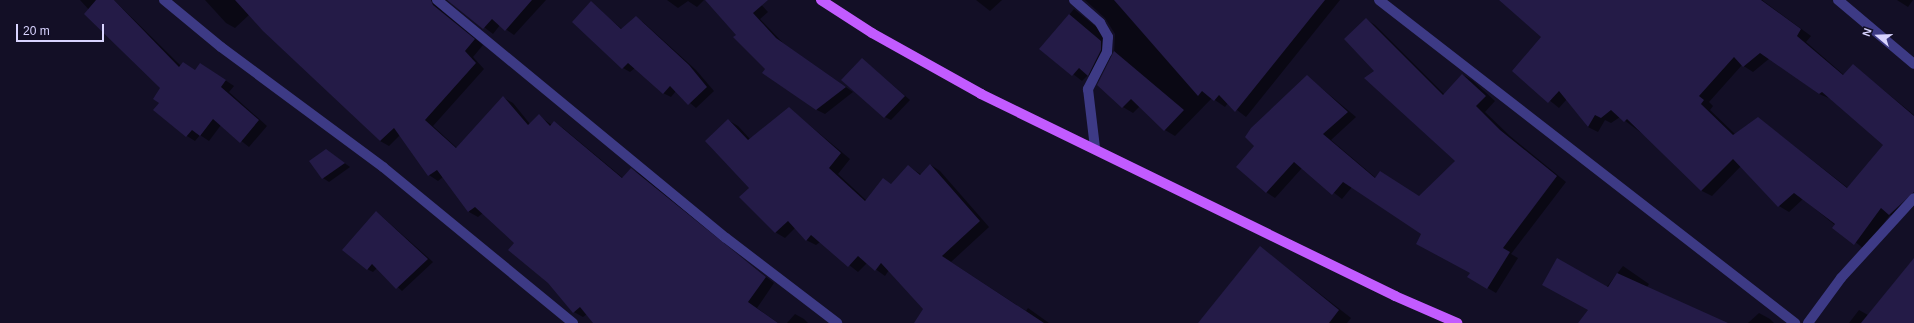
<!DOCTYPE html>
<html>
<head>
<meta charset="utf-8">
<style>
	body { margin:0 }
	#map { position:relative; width:1914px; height:323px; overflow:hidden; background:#130f26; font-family:Helvetica,sans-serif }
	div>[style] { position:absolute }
	.shadow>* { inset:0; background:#0007 }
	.building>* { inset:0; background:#241b47 }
	.minor>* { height:10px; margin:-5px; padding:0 5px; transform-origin:5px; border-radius:5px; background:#3d3a85 }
	.major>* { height:10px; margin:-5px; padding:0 5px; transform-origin:5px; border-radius:5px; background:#c25bff }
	span { translate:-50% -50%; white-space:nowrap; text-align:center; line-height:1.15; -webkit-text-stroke:3.5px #130f26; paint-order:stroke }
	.north { position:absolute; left:1858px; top:16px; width:40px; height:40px; -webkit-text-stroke:3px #130f26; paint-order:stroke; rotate:289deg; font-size:11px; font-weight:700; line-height:16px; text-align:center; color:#d9d4ff }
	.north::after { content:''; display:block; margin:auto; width:14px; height:18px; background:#d9d4ff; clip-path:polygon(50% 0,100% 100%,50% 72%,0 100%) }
	.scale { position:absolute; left:16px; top:24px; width:88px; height:18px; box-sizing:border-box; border:2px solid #d9d4ff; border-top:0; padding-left:5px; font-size:12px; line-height:14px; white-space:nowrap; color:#d9d4ff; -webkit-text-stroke:3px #130f26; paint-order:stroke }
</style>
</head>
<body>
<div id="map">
	<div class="shadow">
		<div style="clip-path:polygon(80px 0,114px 0,181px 66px,196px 71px,201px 64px,234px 86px,229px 92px,267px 126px,249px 147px,221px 125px,209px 141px,200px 135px,195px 141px,187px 136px,154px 110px,161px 103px,161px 88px)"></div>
		<div style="clip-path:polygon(205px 0,448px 0,440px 1px,442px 11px,483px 45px,473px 57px,484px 69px,433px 126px,457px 148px,504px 98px,513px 103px,530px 124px,539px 116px,552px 125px,554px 122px,563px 128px,623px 178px,631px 169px,640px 174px,718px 238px,623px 323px,595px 323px,587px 314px,583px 317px,574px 312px,516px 243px,483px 213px,478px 217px,469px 212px,443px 177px,438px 181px,429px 175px,400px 135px,389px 146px,380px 141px,250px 14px,235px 28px,226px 23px)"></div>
		<div style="clip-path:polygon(449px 0,546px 0,514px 35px,500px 25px,493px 34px)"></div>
		<div style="clip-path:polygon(667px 0,704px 0,697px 7px,688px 1px,678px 8px)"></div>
		<div style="clip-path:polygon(706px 0,757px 0,768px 12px,760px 19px,784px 44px,853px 92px,825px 114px,817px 110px,764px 72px,766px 68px)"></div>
		<div style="clip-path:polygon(976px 0,1002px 0,990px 11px)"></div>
		<div style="clip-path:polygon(1085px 0,1340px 0,1246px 117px,1228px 103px,1225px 107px,1212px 98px,1175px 136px,1165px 130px,1140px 106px,1133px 113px,1123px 107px,1099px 85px,1114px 55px,1115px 34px,1105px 18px)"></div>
		<div style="clip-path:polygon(evenodd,1501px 0,1762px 0,1811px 36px,1806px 42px,1844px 75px,1853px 65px,1914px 115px,1914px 206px,1900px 220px,1890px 215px,1864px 249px,1803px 199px,1789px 212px,1779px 206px,1741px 166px,1712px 196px,1702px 191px,1648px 138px,1620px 117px,1611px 123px,1605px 120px,1598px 132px,1588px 127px,1567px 99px,1559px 108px,1513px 71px,1543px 37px,1501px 0,1770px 58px,1819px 94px,1831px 99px,1884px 145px,1848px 188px,1758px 118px,1735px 134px,1710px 110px,1713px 106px,1709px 102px,1742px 65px,1753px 72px,1770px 58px)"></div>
		<div style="clip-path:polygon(1897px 0,1913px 0,1908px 7px)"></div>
		<div style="clip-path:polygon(591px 3px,622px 29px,636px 18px,643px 22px,696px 70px,714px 91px,696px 108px,676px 91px,671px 97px,663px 93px,635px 68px,630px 72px,623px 68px)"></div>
		<div style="clip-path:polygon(1074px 9px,1105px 34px,1111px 45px,1111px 56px,1098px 81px,1088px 75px,1082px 81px,1041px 49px)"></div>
		<div style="clip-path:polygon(1366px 19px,1375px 25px,1445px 95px,1463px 75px,1472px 80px,1495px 101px,1485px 112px,1510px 136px,1566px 182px,1511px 254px,1518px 258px,1496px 293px,1469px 277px,1471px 273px,1423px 234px,1352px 187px,1342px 199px,1302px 168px,1275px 198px,1266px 192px,1255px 146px,1307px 76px,1356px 117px,1331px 140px,1376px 178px,1419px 197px,1456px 161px,1375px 71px)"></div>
		<div style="clip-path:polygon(867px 63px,910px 100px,891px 120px,885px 117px)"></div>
		<div style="clip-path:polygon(789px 108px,850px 159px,838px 174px,867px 201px,883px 179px,892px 185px,908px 166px,922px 175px,931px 165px,940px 171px,989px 227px,951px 262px,1026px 311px,1028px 308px,1049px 323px,915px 323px,925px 309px,889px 270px,885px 276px,867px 263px,858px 272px,820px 242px,816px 245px,806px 240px,795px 228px,785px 238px,775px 232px,750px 188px,728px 120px,738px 126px,750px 139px)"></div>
		<div style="clip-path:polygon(332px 154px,350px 167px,329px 182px,323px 178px,311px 161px)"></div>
		<div style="clip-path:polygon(377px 212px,433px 262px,402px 291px,377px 268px,373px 272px,367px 269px)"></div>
		<div style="clip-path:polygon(1260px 247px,1351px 318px,1347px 323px,1199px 323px)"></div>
		<div style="clip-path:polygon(733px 251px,774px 283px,757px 308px,778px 323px,663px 323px)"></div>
		<div style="clip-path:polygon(1623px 266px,1649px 284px,1647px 287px,1702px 323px,1579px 323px)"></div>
		<div style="clip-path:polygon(1914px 275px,1914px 323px,1849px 323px,1859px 310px,1868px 315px)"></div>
		<div style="clip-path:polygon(1759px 313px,1770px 319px,1774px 323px,1748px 323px)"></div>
		<div style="clip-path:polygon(795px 314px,804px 319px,808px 323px,787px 323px)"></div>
	</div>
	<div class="building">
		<div style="clip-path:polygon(96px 0,114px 0,179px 67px,183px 62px,195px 70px,200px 63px,226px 80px,221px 87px,259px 120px,240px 143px,213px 119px,200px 136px,192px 130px,186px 137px,153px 110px,159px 103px,153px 99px,160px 88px,84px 14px)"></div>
		<div style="clip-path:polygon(235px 0,431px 0,433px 5px,475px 39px,465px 51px,476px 63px,425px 120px,456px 148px,503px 96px,528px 125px,539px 114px,550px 126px,554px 121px,622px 178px,631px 168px,766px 277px,748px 302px,778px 323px,593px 323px,580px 307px,573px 313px,548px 283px,508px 250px,514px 243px,475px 207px,468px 212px,437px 170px,428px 176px,394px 128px,380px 141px,263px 31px)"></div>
		<div style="clip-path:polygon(447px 0,532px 0,505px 31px,492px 19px,483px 29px)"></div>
		<div style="clip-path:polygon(705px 0,768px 0,753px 13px,776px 38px,846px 87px,816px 110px,762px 73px,765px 69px,733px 37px,736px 35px)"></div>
		<div style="clip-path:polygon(1114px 0,1325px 0,1235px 112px,1219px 95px,1214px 101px,1202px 91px,1198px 96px)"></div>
		<div style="clip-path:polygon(evenodd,1499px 0,1761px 0,1801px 29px,1797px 36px,1843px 75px,1853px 64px,1914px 116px,1914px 192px,1889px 215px,1881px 208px,1854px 245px,1832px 228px,1835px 224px,1794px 193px,1778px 207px,1733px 159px,1701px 191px,1627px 119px,1624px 122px,1611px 110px,1601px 118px,1595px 115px,1588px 127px,1559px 91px,1548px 103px,1512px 71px,1541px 37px,1499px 0,1760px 53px,1819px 94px,1822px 92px,1883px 145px,1847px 188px,1758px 117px,1733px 135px,1701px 104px,1704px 100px,1699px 96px,1734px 57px,1743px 67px,1760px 53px)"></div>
		<div style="clip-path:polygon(591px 1px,621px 29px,636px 16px,689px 65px,707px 87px,688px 105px,670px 86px,663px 94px,628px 63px,622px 69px,572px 22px)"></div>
		<div style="clip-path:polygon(1069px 14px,1101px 41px,1101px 50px,1088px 76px,1079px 68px,1072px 76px,1039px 49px)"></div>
		<div style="clip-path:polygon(1366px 18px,1443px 95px,1462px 74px,1486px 96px,1476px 106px,1500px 130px,1557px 176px,1503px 248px,1510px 252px,1487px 289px,1467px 277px,1470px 273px,1416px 244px,1421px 234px,1343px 182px,1332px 195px,1294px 162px,1266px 193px,1236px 167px,1254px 146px,1245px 137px,1251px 128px,1307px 75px,1348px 112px,1323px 134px,1375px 178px,1380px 171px,1419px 196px,1455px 161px,1364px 78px,1374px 71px,1344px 39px)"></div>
		<div style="clip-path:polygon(1114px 51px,1184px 110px,1164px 131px,1131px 99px,1122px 108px,1097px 85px)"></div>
		<div style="clip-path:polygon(862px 58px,905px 96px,884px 118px,841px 80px)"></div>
		<div style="clip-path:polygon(789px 107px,841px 153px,829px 168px,865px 201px,883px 178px,891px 184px,908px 165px,920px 175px,930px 164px,980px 221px,942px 256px,1044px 323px,914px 323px,923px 309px,881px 263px,875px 271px,858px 256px,848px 267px,811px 235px,806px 241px,788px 221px,775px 233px,739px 197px,749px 188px,705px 141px,728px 119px,748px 140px)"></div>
		<div style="clip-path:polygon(326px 149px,345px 163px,322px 179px,309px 161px)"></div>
		<div style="clip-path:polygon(376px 211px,428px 259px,396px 289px,372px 264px,367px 270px,342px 250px)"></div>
		<div style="clip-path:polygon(1260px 246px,1339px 310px,1329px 323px,1198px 323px)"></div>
		<div style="clip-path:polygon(1557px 258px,1608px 287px,1617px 273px,1728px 323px,1578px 323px,1588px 310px,1542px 285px)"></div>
		<div style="clip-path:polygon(1914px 258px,1914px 323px,1861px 323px)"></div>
	</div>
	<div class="minor">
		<div style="left:164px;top:0;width:74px;rotate:39.5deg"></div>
		<div style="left:221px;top:47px;width:202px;rotate:36.5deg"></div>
		<div style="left:383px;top:167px;width:246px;rotate:39.4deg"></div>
		<div style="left:437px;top:0;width:374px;rotate:39.5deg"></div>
		<div style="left:726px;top:238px;width:140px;rotate:37.4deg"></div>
		<div style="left:1074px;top:0;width:35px;rotate:41deg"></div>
		<div style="left:1100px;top:23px;width:16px;rotate:60deg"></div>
		<div style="left:1108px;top:37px;width:15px;rotate:94deg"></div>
		<div style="left:1107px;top:52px;width:42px;rotate:117.2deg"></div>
		<div style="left:1088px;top:89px;width:59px;rotate:83.2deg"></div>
		<div style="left:1379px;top:0;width:527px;rotate:37.83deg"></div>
		<div style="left:1838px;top:0;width:99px;rotate:40.1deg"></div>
		<div style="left:1808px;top:323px;width:56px;rotate:-53.7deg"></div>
		<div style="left:1841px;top:278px;width:108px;rotate:-47.6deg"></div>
	</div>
	<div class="major">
		<div style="left:821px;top:0;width:61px;rotate:32.9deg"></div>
		<div style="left:872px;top:33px;width:125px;rotate:29.2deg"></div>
		<div style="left:981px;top:94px;width:461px;rotate:26deg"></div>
		<div style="left:1395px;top:296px;width:68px;rotate:23.5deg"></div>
	</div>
	<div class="north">N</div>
	<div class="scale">20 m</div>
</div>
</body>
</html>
